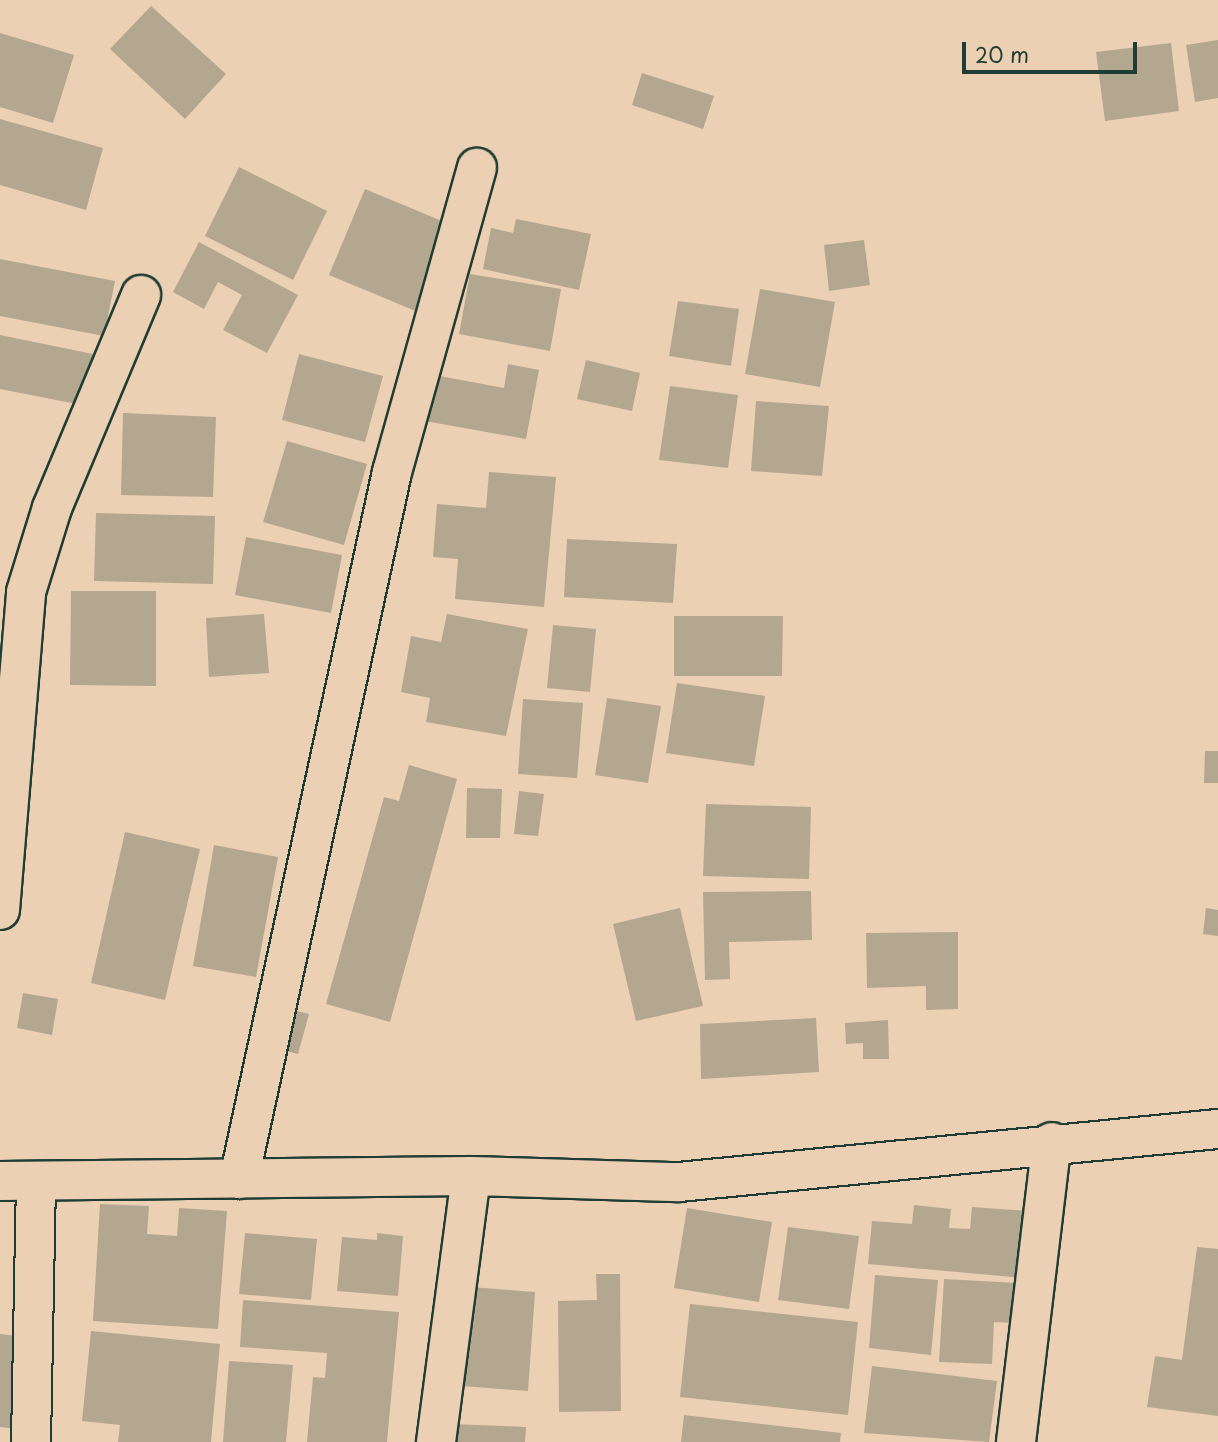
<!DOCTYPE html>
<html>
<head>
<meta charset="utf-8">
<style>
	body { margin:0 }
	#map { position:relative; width:1218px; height:1442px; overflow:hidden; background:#ecd0b3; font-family:"Playpen Sans",sans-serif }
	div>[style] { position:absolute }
	.building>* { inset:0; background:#b3a790 }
	.roads { filter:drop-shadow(2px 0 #1f3d34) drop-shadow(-2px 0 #1f3d34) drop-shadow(0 2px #1f3d34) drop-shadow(0 -2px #1f3d34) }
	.minor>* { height:38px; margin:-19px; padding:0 19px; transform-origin:19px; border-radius:19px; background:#ecd0b3 }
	span { translate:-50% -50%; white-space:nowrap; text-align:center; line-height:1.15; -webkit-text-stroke:5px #ecd0b3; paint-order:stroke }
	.scale { position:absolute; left:962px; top:42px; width:175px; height:32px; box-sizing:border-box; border:4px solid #1f3d34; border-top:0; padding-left:9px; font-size:21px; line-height:24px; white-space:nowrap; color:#1f3d34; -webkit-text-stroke:5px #ecd0b3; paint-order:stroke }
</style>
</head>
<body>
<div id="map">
	<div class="building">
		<div style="clip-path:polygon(151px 6px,226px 74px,185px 119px,110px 49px)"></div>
		<div style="clip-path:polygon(0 33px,74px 55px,53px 123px,0 107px)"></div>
		<div style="clip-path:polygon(1218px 40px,1218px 98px,1195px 102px,1186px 45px)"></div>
		<div style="clip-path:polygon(1171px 43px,1179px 111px,1105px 121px,1096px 52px)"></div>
		<div style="clip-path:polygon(642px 73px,714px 96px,703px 129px,632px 105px)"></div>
		<div style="clip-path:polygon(0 119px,103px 148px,86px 210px,0 185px)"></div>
		<div style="clip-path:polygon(239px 167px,327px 211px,293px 280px,205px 236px)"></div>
		<div style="clip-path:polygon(365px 189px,454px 226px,418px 312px,329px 275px)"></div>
		<div style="clip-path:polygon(516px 219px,591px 234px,579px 290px,483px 269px,491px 228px,513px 233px)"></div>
		<div style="clip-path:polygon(864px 240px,870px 285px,829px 291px,824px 245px)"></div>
		<div style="clip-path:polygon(199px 242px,298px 295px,267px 353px,223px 330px,242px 295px,218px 282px,204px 309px,173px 292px)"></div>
		<div style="clip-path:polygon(0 259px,115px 281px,104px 336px,0 316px)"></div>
		<div style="clip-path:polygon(470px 274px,561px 289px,550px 351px,459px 334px)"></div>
		<div style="clip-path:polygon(760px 289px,835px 302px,820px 387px,745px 374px)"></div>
		<div style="clip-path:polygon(678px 301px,739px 309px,731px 366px,669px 356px)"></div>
		<div style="clip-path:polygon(0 335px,93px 354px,82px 405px,0 389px)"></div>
		<div style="clip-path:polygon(299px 354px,383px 376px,365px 442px,282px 420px)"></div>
		<div style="clip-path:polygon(586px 360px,640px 373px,632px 411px,577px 399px)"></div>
		<div style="clip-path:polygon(508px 364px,539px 370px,526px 439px,425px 421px,434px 375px,504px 388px)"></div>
		<div style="clip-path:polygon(670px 386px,738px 395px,728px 468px,659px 460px)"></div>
		<div style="clip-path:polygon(756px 401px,829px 406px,822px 476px,751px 471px)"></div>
		<div style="clip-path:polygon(123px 413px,216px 417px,213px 497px,121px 495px)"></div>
		<div style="clip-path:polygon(287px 441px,367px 464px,344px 545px,263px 522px)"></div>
		<div style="clip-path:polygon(489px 472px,556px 477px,544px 607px,455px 599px,458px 559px,433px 557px,437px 504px,486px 508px)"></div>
		<div style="clip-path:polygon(96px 513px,215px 516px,213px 584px,94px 581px)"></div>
		<div style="clip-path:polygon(246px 537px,342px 555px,331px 613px,235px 595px)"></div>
		<div style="clip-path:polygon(567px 539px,677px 544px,673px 603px,564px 597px)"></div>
		<div style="clip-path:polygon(71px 591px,156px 591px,156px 686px,70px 685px)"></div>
		<div style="clip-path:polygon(264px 614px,269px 673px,209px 677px,206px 618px)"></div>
		<div style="clip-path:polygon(447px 614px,528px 629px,506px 736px,426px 722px,430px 698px,401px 692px,411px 636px,441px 642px)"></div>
		<div style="clip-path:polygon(674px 616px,783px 616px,782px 676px,674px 676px)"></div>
		<div style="clip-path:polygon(553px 625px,596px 629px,590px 692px,547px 688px)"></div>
		<div style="clip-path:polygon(677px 683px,765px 696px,754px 766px,666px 753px)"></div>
		<div style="clip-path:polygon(607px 698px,661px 706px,648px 783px,595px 775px)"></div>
		<div style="clip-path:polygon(523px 699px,583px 703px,577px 778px,518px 774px)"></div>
		<div style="clip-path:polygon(1205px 751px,1218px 751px,1218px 783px,1204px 783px)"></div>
		<div style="clip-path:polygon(409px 765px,457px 779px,390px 1022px,326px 1004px,384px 797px,399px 801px)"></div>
		<div style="clip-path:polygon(467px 788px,502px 789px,500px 838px,466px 838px)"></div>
		<div style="clip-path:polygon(519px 791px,544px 794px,538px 836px,514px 834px)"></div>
		<div style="clip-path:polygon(706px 804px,811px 807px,809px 879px,703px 876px)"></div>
		<div style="clip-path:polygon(125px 832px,200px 849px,165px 1000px,91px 983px)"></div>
		<div style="clip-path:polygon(214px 845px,278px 857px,256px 977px,193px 966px)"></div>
		<div style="clip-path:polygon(811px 891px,812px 940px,729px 942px,730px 979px,705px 980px,703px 892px)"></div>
		<div style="clip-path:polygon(680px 908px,703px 1006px,636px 1021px,613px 924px)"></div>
		<div style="clip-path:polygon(1206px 908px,1218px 910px,1218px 936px,1203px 934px)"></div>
		<div style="clip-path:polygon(958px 932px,958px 1009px,926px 1010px,926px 986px,867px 988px,866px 933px)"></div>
		<div style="clip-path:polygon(23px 993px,58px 999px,52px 1035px,17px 1028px)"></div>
		<div style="clip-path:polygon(289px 1009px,309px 1014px,298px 1054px,279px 1049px)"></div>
		<div style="clip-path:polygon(816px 1018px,819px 1072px,701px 1079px,700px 1024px)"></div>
		<div style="clip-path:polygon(888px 1020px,889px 1059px,863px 1059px,863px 1043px,846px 1044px,845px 1023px)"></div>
		<div style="clip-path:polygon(100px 1204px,149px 1206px,147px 1234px,177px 1236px,179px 1208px,227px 1211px,218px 1329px,93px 1321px)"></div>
		<div style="clip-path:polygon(914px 1205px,951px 1209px,949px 1228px,970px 1229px,972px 1207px,1030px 1211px,1024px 1278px,868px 1264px,872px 1221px,912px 1224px)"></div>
		<div style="clip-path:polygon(687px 1208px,772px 1222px,759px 1302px,674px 1288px)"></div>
		<div style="clip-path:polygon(788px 1227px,859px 1236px,849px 1309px,778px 1300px)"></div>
		<div style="clip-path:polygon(245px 1233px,317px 1239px,311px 1300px,239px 1294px)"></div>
		<div style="clip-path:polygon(377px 1233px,403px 1236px,398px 1296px,337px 1291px,342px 1237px,377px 1240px)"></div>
		<div style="clip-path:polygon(1197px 1247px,1218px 1249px,1218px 1416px,1147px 1407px,1155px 1356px,1182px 1360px)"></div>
		<div style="clip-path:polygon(596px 1274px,620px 1274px,621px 1411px,559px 1412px,558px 1301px,597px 1300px)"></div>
		<div style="clip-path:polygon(875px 1275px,938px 1280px,931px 1355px,869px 1348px)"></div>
		<div style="clip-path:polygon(944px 1279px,1017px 1283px,1015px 1323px,994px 1322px,992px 1364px,939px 1362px)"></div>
		<div style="clip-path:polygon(470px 1287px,535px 1292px,528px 1391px,462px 1386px)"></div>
		<div style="clip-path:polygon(243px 1300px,399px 1312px,387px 1442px,307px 1442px,313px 1377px,325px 1378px,327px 1353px,240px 1347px)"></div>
		<div style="clip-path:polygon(690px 1304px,858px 1322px,848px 1415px,680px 1397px)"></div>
		<div style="clip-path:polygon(91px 1331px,220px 1344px,211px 1442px,118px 1442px,120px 1425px,82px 1421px)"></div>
		<div style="clip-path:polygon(0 1334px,27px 1337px,18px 1429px,0 1427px)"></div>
		<div style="clip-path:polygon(229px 1361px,293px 1365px,286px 1442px,223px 1442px)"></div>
		<div style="clip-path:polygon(872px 1366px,997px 1381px,989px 1442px,864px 1433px)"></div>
		<div style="clip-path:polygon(684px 1415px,841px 1433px,840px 1442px,681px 1442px)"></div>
		<div style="clip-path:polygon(452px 1424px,526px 1427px,525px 1442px,451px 1442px)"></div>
	</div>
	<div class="roads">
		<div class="minor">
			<div style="left:0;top:910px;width:319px;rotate:-85.3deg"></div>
			<div style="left:26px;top:592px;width:88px;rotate:-72.8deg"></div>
			<div style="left:52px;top:508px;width:231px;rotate:-67.3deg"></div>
			<div style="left:239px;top:1179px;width:723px;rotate:-77.79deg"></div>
			<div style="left:392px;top:472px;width:316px;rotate:-74.4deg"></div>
			<div style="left:0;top:1181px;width:471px;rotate:-0.6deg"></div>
			<div style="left:471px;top:1176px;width:208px;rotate:1.7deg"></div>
			<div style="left:679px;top:1182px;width:542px;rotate:-5.62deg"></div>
			<div style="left:31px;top:1442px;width:261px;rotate:-88.9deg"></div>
			<div style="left:436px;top:1442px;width:268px;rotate:-82.5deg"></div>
			<div style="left:1016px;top:1442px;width:302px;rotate:-83.2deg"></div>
		</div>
	</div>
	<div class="scale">20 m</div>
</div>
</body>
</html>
